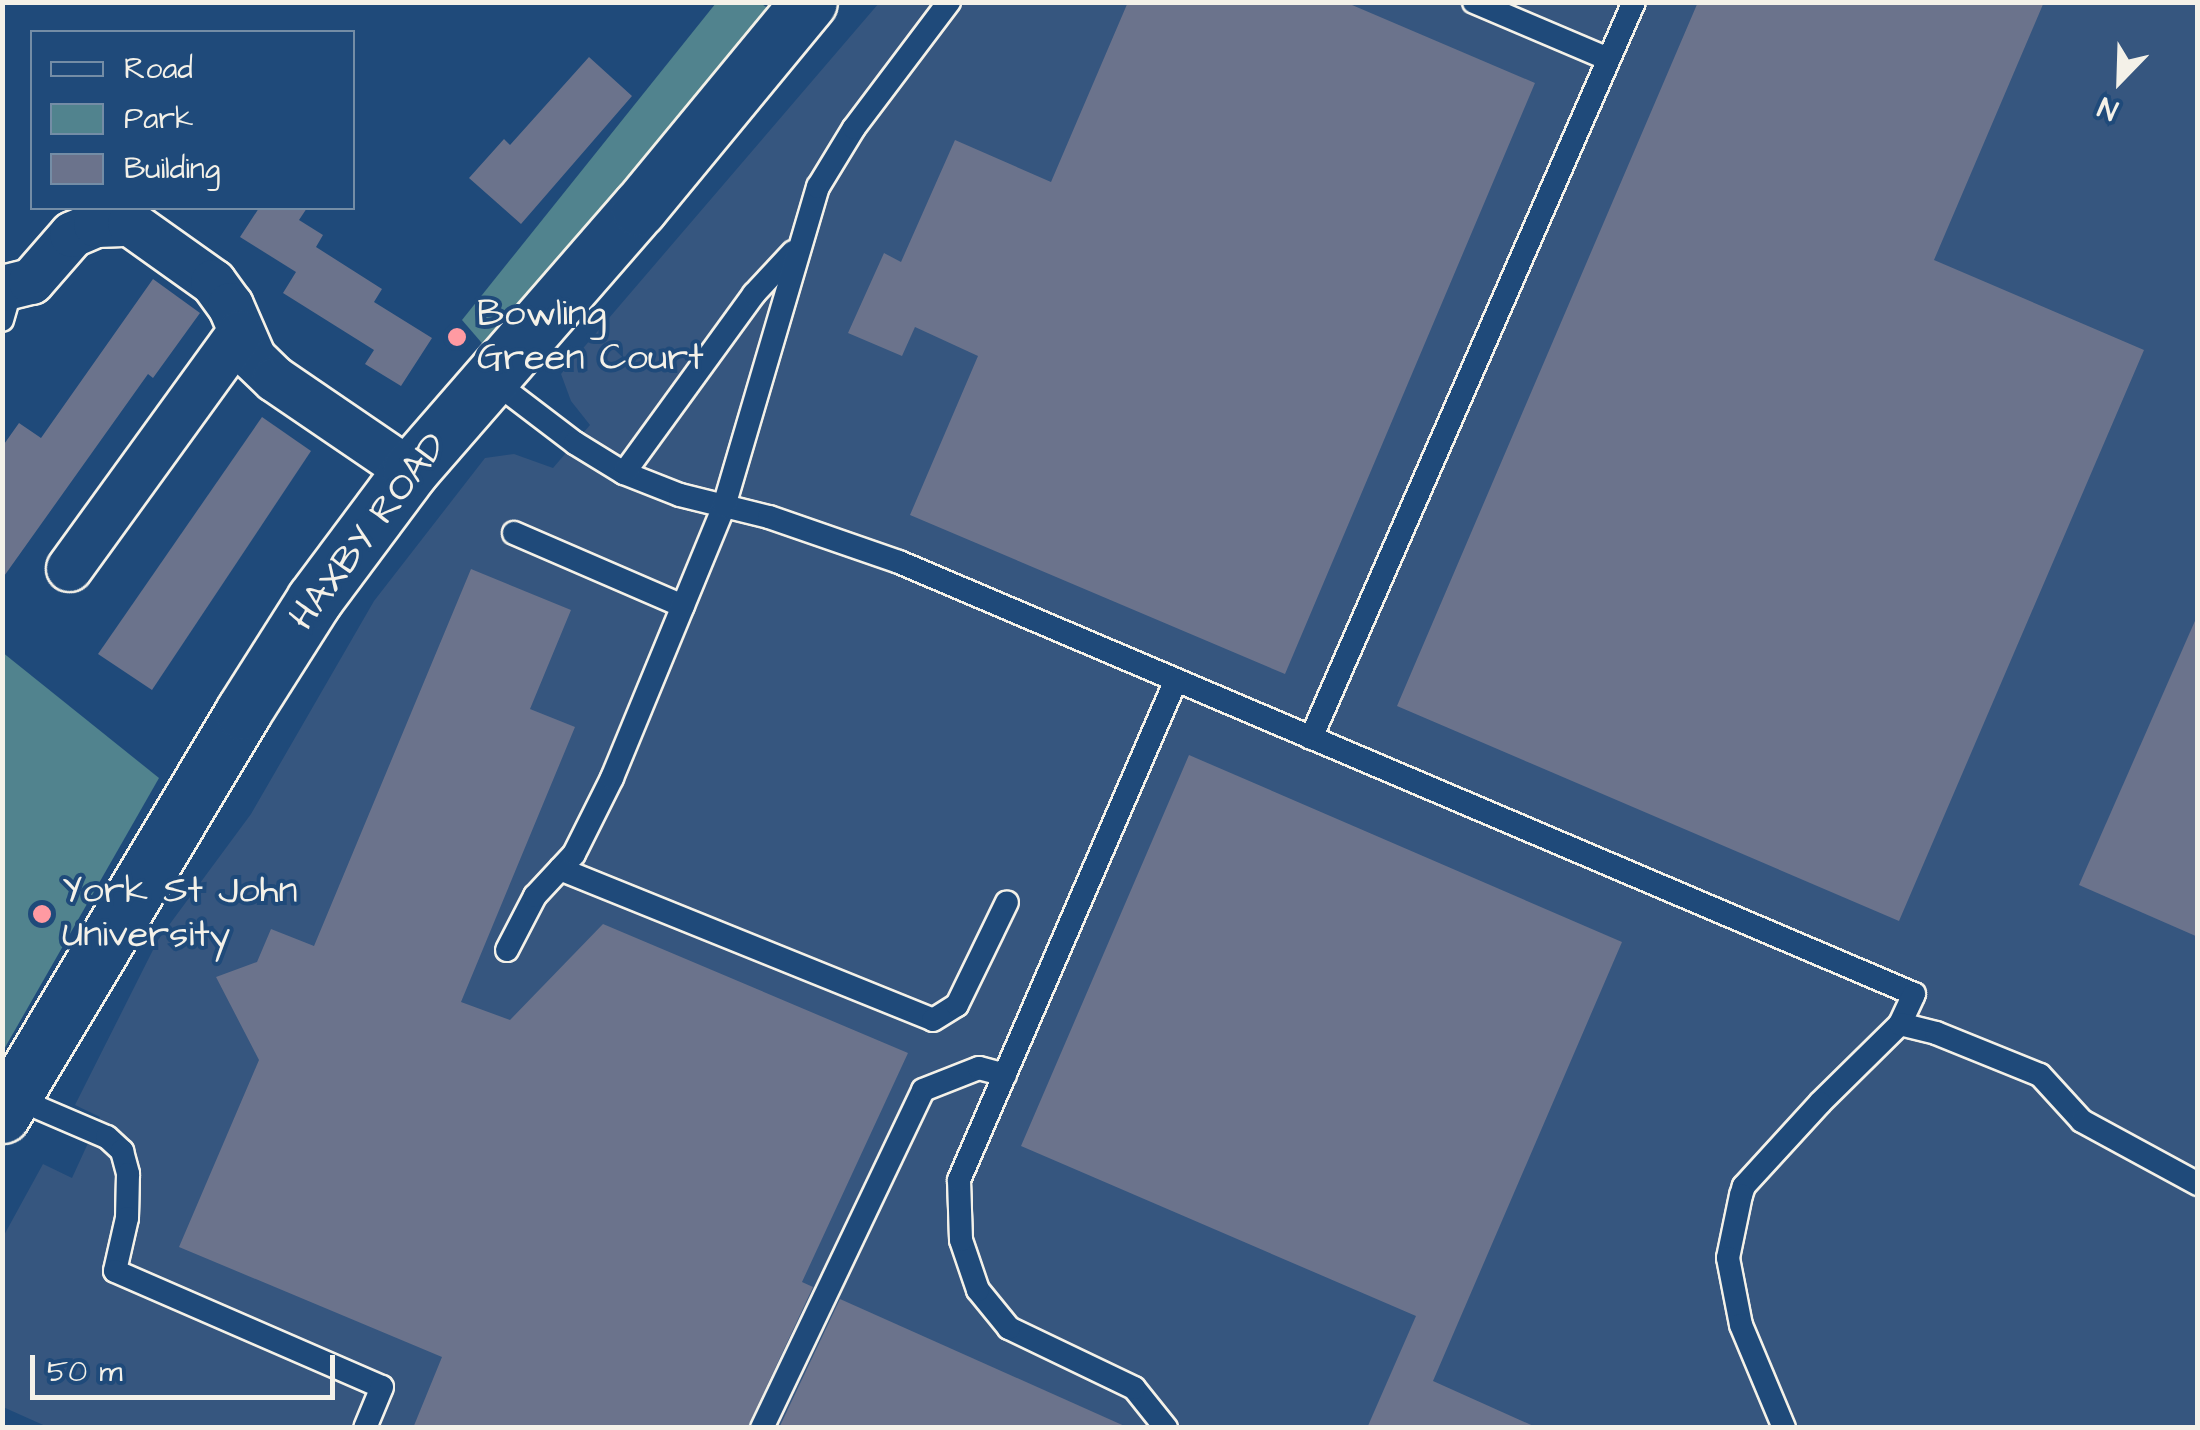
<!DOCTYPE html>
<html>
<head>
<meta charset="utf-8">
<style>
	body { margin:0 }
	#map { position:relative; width:2200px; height:1430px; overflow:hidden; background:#1f4a7a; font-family:"Architects Daughter",sans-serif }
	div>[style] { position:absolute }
	.built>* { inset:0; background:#36567f }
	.green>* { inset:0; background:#51838e }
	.building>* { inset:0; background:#6b738c }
	.roads { filter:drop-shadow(2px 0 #f4f1e8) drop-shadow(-2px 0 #f4f1e8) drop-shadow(0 2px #f4f1e8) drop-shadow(0 -2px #f4f1e8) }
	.service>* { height:22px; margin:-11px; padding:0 11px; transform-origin:11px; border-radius:11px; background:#1f4a7a }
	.minor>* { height:45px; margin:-22.5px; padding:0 22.5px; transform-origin:22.5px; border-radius:22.5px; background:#1f4a7a }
	.tertiary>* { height:55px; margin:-27.5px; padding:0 27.5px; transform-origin:27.5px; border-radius:27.5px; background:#1f4a7a }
	.dots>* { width:28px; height:28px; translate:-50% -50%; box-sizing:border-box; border:5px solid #1f4a7a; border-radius:50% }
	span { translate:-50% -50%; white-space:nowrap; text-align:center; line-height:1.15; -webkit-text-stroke:8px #1f4a7a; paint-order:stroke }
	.poi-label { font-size:38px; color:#f4f1e8 }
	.left { translate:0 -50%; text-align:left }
	.street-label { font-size:38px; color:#f4f1e8 }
	.frame { position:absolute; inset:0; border:5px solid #f4f1e8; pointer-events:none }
	.legend { position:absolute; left:30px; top:30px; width:325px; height:180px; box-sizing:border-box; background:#1f4a7a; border:2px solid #748da6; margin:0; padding:12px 18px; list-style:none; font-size:30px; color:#f4f1e8 }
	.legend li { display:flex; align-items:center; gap:20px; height:50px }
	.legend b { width:50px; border:2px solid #748da6 }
	.north { position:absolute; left:2070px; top:30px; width:100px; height:100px; -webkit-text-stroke:8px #1f4a7a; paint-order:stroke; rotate:203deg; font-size:28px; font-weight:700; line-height:40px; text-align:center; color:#f4f1e8 }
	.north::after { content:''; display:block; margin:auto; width:35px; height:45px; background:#f4f1e8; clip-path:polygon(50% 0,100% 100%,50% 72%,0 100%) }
	.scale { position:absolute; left:30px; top:1355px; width:305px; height:45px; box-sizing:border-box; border:5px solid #f4f1e8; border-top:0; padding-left:12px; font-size:30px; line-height:35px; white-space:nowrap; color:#f4f1e8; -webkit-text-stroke:8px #1f4a7a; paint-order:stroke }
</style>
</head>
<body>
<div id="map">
	<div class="built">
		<div style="clip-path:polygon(879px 3px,2197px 3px,2197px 1427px,50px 1428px,3px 1407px,3px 1237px,43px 1164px,72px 1178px,100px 1117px,75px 1105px,158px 940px,251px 814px,374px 601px,485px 458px,514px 454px,553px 468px,590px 425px,571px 401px,561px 374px)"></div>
	</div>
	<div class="green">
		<div style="clip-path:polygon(716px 3px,760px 3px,771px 10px,487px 349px,462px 320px)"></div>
		<div style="clip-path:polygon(2px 652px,159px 778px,3px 1051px,2px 1051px)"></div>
	</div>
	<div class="building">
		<div style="clip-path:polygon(1128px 2px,1345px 2px,1535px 83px,1285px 674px,910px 515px,978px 356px,915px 327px,902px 356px,848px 333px,884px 253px,901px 262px,955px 140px,1051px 182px)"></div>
		<div style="clip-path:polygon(1698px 2px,2044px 2px,1934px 260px,2144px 350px,1899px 921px,1397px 706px)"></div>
		<div style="clip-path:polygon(589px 57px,632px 96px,521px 224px,469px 178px,504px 139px,510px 145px)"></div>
		<div style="clip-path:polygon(259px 208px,307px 208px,299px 220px,323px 235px,316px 247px,382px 289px,374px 302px,432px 338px,401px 386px,365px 364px,374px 350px,283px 293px,296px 272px,240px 237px)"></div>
		<div style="clip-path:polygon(153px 279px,200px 313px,153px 378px,148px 374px,2px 579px,2px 447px,19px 423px,41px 438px)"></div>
		<div style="clip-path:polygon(262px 417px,311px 451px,152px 690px,98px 654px)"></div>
		<div style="clip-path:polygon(471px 569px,571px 610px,530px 709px,575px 727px,461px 1002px,510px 1020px,603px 924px,908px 1053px,802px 1282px,813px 1287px,747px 1428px,413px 1428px,442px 1357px,179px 1247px,259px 1060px,216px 977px,257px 962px,271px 929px,314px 946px)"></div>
		<div style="clip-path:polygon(2198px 614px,2198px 937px,2079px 885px)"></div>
		<div style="clip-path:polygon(1189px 755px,1622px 942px,1433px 1381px,1538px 1428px,1367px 1428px,1416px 1316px,1021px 1146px)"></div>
		<div style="clip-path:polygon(840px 1299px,1129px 1428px,779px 1428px)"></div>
	</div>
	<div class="roads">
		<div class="service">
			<div style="left:1474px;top:2px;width:146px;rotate:23deg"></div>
			<div style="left:2px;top:320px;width:32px;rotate:-74deg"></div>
			<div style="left:491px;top:379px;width:106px;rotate:37.3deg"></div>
			<div style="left:575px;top:443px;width:57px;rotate:31.5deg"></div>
			<div style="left:624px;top:473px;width:60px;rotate:21.4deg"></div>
			<div style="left:680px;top:495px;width:92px;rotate:13.9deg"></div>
			<div style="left:769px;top:517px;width:138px;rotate:19.1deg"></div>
			<div style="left:899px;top:562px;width:1103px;rotate:23.06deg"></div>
			<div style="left:1914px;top:994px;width:33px;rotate:115deg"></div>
			<div style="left:1900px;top:1024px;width:112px;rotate:135.4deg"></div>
			<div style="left:1820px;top:1103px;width:113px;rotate:132.5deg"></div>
			<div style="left:1744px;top:1186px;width:9px;rotate:108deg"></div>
			<div style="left:1741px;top:1195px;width:64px;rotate:101.7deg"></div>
			<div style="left:1728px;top:1258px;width:68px;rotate:79deg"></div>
			<div style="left:1741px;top:1325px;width:112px;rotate:67.3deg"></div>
			<div style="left:624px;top:473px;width:221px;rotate:-54deg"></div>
			<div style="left:754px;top:294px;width:57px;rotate:-47.1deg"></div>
			<div style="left:514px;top:533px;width:184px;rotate:23.4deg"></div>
			<div style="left:1311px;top:738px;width:804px;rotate:-66.31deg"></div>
			<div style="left:560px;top:869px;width:402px;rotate:22deg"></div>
			<div style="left:933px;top:1020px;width:28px;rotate:-32deg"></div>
			<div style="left:957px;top:1005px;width:114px;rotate:-64.1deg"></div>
			<div style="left:507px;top:950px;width:61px;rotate:-62.6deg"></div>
			<div style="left:535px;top:896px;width:57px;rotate:-47.1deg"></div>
			<div style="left:574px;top:854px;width:85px;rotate:-63.4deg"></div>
			<div style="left:612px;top:778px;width:294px;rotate:-67.6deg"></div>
			<div style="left:724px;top:506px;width:333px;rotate:-73.6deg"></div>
			<div style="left:818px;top:187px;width:69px;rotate:-58.6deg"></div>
			<div style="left:854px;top:128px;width:158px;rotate:-53deg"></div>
			<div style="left:1900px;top:1024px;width:37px;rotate:14deg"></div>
			<div style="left:1936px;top:1033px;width:112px;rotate:22deg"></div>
			<div style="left:2040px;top:1075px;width:62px;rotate:47.6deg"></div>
			<div style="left:2082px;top:1121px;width:132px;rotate:28.5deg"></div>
			<div style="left:13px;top:1097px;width:102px;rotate:23.1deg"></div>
			<div style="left:107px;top:1137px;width:21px;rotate:43deg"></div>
			<div style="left:122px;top:1151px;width:24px;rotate:75deg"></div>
			<div style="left:128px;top:1174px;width:44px;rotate:91.3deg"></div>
			<div style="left:127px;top:1218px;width:54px;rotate:102.8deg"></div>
			<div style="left:115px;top:1271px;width:291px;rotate:23.5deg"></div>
			<div style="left:382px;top:1387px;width:44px;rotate:112.5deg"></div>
			<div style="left:762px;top:1428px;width:374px;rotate:-64.5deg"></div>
			<div style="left:923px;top:1090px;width:60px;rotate:-21.4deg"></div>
			<div style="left:979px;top:1068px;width:27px;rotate:15deg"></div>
			<div style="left:1166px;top:1428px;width:51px;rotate:-128.7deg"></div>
			<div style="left:1134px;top:1388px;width:139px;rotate:-154.4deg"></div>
			<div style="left:1009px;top:1328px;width:49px;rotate:-129.2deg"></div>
			<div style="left:978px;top:1290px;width:53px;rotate:-108.8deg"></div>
			<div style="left:961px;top:1240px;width:60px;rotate:-91.9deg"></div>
			<div style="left:959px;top:1180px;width:545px;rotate:-66.54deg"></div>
		</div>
		<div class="minor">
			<div style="left:2px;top:288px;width:30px;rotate:-14deg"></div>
			<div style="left:31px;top:281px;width:62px;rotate:-48.9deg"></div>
			<div style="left:72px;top:234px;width:26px;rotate:-23deg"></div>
			<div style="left:96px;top:224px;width:34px;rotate:-2deg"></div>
			<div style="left:130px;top:223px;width:102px;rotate:35.4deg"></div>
			<div style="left:213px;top:282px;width:29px;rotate:54deg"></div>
			<div style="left:230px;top:305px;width:58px;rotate:66.5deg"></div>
			<div style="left:253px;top:358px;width:30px;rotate:44deg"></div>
			<div style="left:275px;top:379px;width:163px;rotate:34.3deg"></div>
			<div style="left:69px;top:568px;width:290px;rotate:-54.1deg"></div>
		</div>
		<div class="tertiary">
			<div style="left:2px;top:1115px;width:470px;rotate:-59.1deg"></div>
			<div style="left:243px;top:712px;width:133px;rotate:-57.6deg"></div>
			<div style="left:314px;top:600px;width:161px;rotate:-53.3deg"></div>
			<div style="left:410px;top:471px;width:349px;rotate:-49deg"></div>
			<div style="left:639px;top:208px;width:267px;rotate:-50.5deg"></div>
		</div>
	</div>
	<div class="dots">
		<div style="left:457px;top:337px;background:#ff9aa2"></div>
		<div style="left:42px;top:914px;background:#ff9aa2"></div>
	</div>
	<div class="poi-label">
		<span class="left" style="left:477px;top:337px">Bowling<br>Green Court</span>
		<span class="left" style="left:62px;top:914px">York St John<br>University</span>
	</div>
	<div class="street-label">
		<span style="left:369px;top:532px;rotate:-53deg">HAXBY ROAD</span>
	</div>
	<div class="frame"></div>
	<ul class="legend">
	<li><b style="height:12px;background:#1f4a7a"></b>Road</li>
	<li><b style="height:28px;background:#51838e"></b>Park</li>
	<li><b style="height:28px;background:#6b738c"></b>Building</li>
	</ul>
	<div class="north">N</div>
	<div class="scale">50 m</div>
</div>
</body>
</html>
